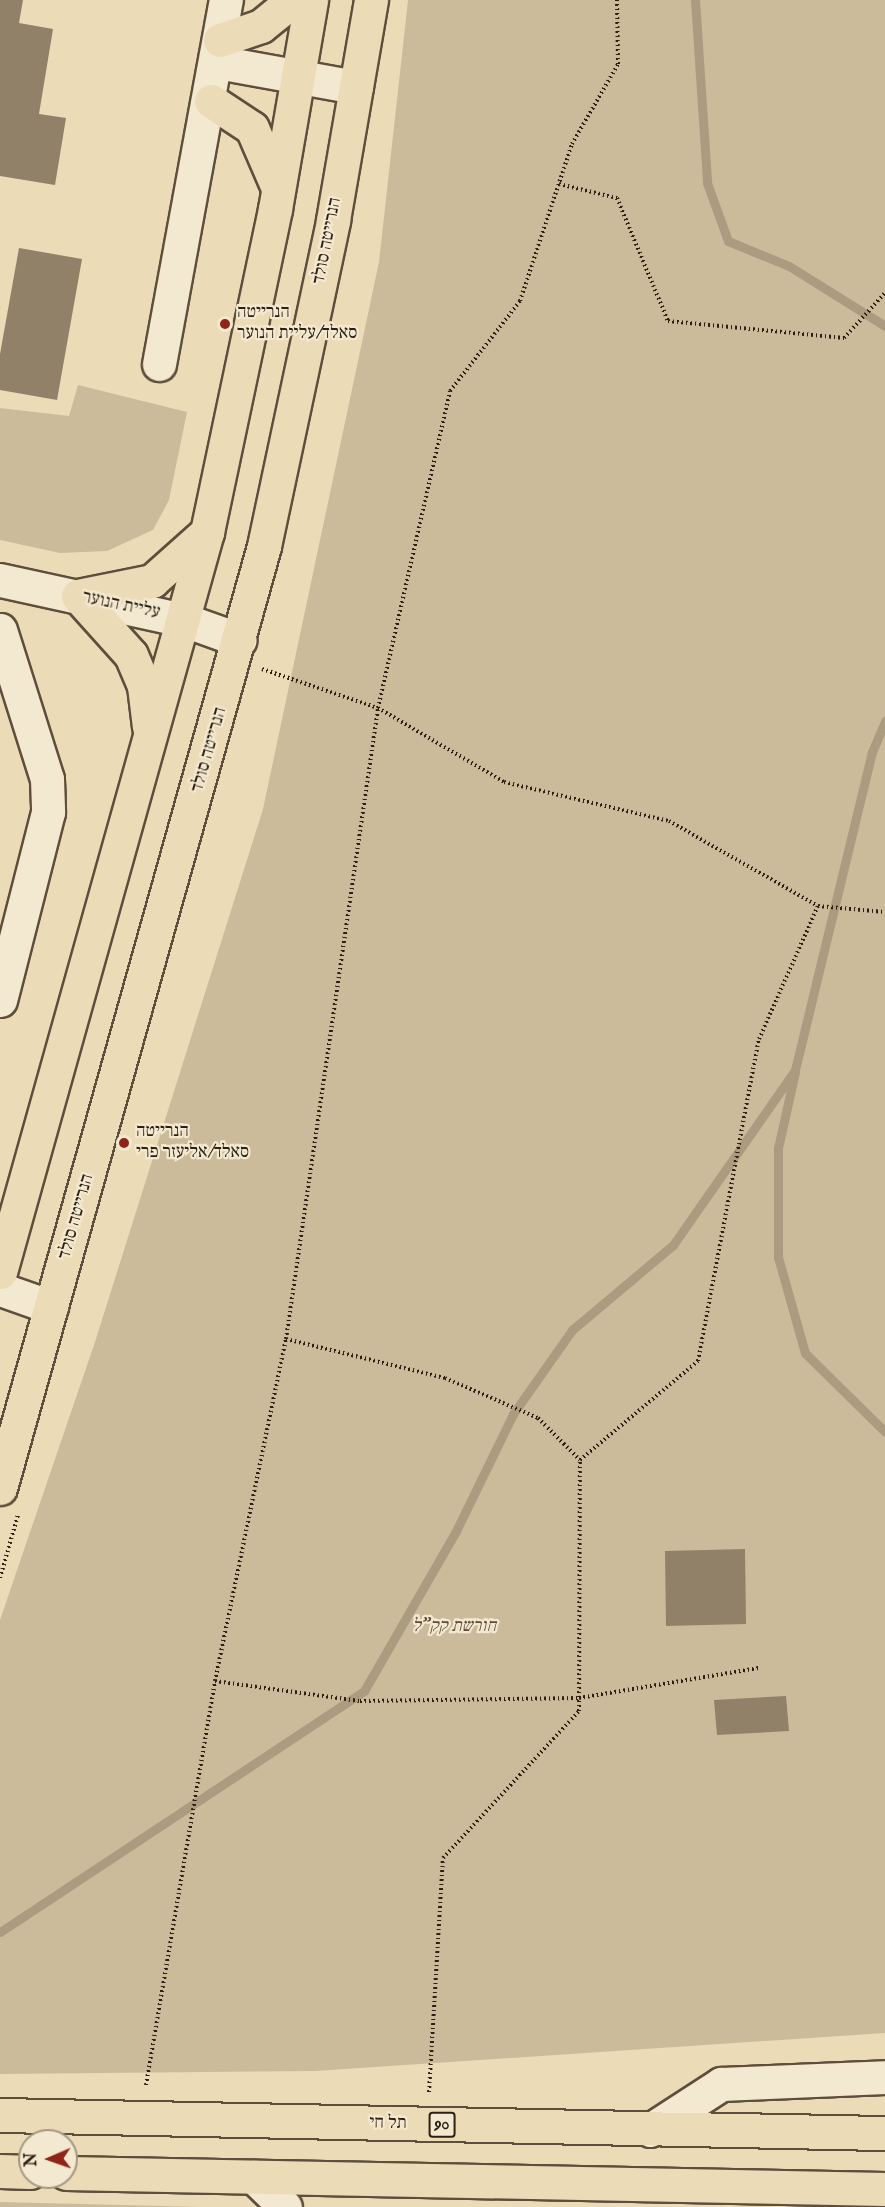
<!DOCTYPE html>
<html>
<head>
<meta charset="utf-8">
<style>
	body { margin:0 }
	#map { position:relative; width:885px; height:2207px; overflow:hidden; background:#ecdbb7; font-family:"IM FELL English","Frank Ruhl Libre",serif }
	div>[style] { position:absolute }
	.green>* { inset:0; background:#ccbb9b }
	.stream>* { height:9px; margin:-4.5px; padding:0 4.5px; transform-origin:4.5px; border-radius:4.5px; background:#ab9b7f }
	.building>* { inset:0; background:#908168 }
	.path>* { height:4px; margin-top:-2px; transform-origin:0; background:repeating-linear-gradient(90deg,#2d2013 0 1.5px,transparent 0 4.5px) }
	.roads { filter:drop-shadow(2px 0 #5d4f3c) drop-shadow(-2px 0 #5d4f3c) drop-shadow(0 2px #5d4f3c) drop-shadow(0 -2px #5d4f3c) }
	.minor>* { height:33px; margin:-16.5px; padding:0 16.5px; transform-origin:16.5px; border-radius:16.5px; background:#f3e8d0 }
	.major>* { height:33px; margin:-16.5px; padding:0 16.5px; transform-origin:16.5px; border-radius:16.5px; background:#ecdbb7 }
	.highway>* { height:33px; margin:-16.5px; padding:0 16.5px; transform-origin:16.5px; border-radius:16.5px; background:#ecdbb7 }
	.dots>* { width:16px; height:16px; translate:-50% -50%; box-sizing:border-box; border:3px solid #f3e8d0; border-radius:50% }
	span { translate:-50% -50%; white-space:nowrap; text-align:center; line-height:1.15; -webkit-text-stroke:4.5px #f3e8d0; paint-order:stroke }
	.shield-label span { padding:2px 4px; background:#f3e8d0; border:2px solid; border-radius:4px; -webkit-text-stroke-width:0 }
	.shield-label { font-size:16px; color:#2d2013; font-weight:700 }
	.street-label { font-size:18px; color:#2d2013 }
	.poi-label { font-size:18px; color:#2d2013 }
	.left { translate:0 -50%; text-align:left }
	.park-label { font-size:18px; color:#5d4e3c; font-style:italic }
	.north { position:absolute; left:18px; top:2129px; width:60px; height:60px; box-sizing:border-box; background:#f3e8d0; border:2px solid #a49884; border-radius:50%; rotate:268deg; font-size:16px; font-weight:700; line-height:24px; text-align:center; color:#2d2013 }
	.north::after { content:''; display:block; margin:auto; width:21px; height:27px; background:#8f2418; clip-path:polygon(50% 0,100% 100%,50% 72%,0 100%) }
</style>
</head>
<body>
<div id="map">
	<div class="green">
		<div style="clip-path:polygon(408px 0,885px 0,885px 2033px,315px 2071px,0 2074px,0 1620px,95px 1342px,263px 809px,379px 262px)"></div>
		<div style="clip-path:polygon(78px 385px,187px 412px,169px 500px,153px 530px,107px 551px,60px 553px,0 540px,0 408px,69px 416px)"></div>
		<div style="clip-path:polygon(0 2202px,202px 2207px,0 2207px)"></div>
	</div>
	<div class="stream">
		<div style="left:695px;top:0;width:183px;rotate:86.2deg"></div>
		<div style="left:707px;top:183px;width:62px;rotate:70.1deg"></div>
		<div style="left:728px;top:241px;width:66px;rotate:22.3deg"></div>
		<div style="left:789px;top:266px;width:113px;rotate:32deg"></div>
		<div style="left:795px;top:1072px;width:78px;rotate:102.6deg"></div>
		<div style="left:778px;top:1148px;width:109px;rotate:90deg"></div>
		<div style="left:778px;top:1257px;width:100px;rotate:74.3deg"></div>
		<div style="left:805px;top:1353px;width:112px;rotate:44.6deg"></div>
		<div style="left:0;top:1932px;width:437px;rotate:-33.5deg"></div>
		<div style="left:364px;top:1691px;width:182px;rotate:-60.1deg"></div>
		<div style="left:455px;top:1533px;width:132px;rotate:-64deg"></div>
		<div style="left:513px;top:1414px;width:103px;rotate:-54.9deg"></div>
		<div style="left:572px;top:1330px;width:132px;rotate:-40.1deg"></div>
		<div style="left:673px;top:1245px;width:213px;rotate:-55.1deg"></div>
		<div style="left:795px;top:1070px;width:327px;rotate:-76.4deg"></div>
		<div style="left:872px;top:752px;width:34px;rotate:-67deg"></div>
	</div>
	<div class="building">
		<div style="clip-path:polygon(0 0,23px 0,19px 23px,53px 29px,39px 114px,66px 118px,55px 185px,0 176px)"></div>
		<div style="clip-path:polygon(19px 248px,82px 259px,57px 400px,0 390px,0 354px)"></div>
		<div style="clip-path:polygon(745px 1549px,746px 1624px,666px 1626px,665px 1551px)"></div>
		<div style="clip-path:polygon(786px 1696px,789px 1731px,717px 1735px,714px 1700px)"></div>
	</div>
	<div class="path">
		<div style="left:559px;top:184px;width:60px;rotate:13.6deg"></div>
		<div style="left:617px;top:198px;width:133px;rotate:67.5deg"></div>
		<div style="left:668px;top:321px;width:177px;rotate:5.5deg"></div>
		<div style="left:844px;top:338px;width:61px;rotate:-47.7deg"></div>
		<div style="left:262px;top:669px;width:122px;rotate:18.6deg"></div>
		<div style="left:378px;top:708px;width:146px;rotate:30.4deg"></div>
		<div style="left:504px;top:782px;width:170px;rotate:13.3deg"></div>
		<div style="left:669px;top:821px;width:172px;rotate:29.7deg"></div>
		<div style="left:818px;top:906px;width:67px;rotate:5.1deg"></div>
		<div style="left:286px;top:1339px;width:164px;rotate:13.8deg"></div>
		<div style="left:445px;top:1378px;width:101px;rotate:23.3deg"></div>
		<div style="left:538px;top:1418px;width:59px;rotate:45deg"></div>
		<div style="left:0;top:1578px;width:66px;rotate:-74.1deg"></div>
		<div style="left:215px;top:1681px;width:146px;rotate:7.9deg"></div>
		<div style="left:360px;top:1701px;width:219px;rotate:-0.8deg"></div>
		<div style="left:579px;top:1698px;width:182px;rotate:-9.5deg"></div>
		<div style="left:146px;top:2085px;width:410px;rotate:-80.3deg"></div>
		<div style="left:215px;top:1681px;width:349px;rotate:-78.3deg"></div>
		<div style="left:286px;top:1339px;width:638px;rotate:-81.7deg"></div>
		<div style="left:378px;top:708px;width:325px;rotate:-77.2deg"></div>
		<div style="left:450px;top:391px;width:114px;rotate:-52.1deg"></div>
		<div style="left:520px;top:301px;width:165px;rotate:-71.7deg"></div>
		<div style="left:572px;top:144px;width:92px;rotate:-60.1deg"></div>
		<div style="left:618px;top:64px;width:64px;rotate:-90.9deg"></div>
		<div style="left:429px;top:2092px;width:234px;rotate:-86.6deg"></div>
		<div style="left:443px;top:1858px;width:200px;rotate:-47.2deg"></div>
		<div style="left:579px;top:1711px;width:251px;rotate:-89.8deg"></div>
		<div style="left:580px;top:1460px;width:154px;rotate:-40deg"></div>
		<div style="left:698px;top:1361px;width:328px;rotate:-79.3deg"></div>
		<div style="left:759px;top:1039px;width:145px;rotate:-66.1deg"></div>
	</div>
	<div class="roads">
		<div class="minor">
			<div style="left:217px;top:62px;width:141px;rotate:10.2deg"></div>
			<div style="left:159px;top:364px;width:370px;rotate:-79.6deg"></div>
			<div style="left:0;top:580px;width:188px;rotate:12.3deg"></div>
			<div style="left:184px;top:620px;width:59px;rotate:19.7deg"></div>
			<div style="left:0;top:630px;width:156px;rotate:72.5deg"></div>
			<div style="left:47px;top:779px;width:33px;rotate:88deg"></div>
			<div style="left:48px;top:812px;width:194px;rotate:104.3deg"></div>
			<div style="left:0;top:1289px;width:54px;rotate:19.4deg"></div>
			<div style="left:650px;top:2130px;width:85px;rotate:-32.9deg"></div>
			<div style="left:721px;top:2084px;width:164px;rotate:-2.4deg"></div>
			<div style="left:254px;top:2177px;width:43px;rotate:44.1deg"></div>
		</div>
		<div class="major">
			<div style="left:220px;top:40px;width:43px;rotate:-18.9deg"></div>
			<div style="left:261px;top:26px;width:41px;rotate:-39.1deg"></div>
			<div style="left:211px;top:101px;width:49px;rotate:33.4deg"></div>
			<div style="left:252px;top:128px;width:65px;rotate:66.6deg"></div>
			<div style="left:78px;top:596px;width:79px;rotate:48.1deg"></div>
			<div style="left:131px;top:655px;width:34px;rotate:67deg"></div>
			<div style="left:144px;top:686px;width:41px;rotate:83deg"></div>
			<div style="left:78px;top:596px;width:76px;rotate:-11.5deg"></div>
			<div style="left:152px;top:581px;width:74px;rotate:-41.7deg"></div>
			<div style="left:0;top:1272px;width:768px;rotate:-74.37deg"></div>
			<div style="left:207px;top:532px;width:330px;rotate:-78.1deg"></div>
			<div style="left:275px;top:209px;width:212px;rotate:-80.2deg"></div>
			<div style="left:0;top:1488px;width:978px;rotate:-74.34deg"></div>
			<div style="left:264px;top:546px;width:333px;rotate:-78deg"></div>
			<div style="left:333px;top:220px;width:223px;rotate:-80.2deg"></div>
		</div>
		<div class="highway">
			<div style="left:0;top:2115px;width:885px;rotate:1.17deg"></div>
			<div style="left:0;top:2171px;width:30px;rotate:2deg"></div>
			<div style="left:66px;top:2173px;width:819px;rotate:1.12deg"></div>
		</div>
	</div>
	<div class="dots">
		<div style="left:225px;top:324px;background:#8f2418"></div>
		<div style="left:124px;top:1143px;background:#8f2418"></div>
	</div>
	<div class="shield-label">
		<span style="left:442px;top:2125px">90</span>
	</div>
	<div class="street-label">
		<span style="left:328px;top:241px;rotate:-79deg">הנרייטה סולד</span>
		<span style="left:121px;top:606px;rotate:12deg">עליית הנוער</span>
		<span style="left:210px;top:750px;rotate:-74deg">הנרייטה סולד</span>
		<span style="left:77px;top:1217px;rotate:-74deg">הנרייטה סולד</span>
		<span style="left:388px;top:2124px;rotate:1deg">תל חי</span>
	</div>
	<div class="poi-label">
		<span class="left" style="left:237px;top:324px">הנרייטה<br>סאלד/עליית הנוער</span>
		<span class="left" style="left:136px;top:1143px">הנרייטה<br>סאלד/אליעזר פרי</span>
	</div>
	<div class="park-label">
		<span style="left:454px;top:1627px">חורשת קק"ל</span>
	</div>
	<div class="north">N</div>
</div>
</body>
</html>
